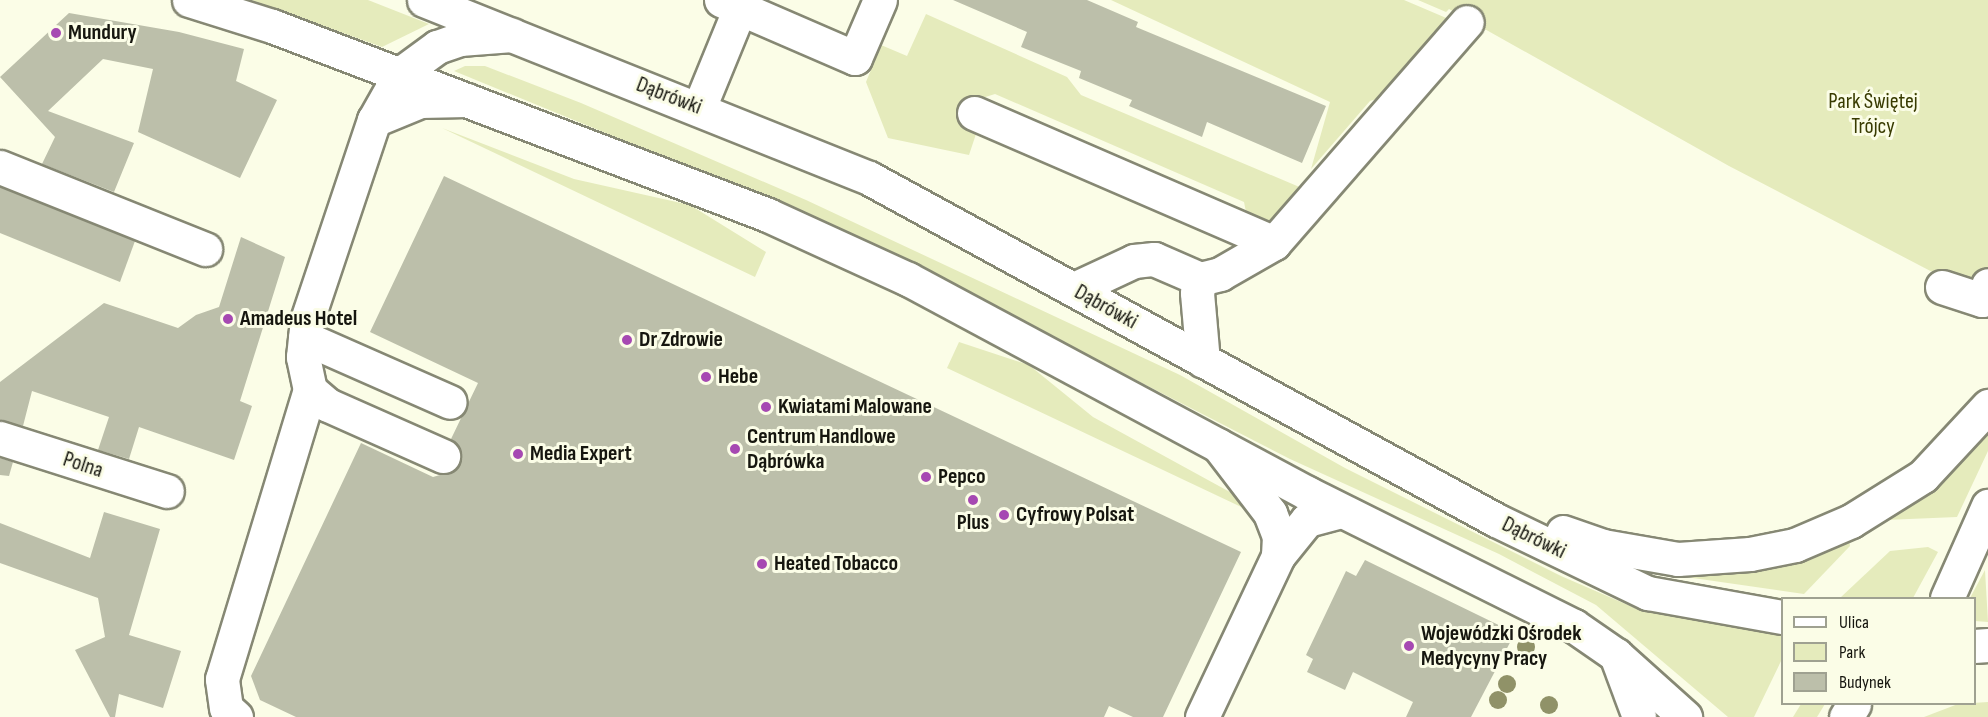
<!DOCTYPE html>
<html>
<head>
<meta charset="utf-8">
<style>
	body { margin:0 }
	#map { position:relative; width:1988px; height:717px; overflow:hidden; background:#fbfde7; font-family:"Sofia Sans Condensed",sans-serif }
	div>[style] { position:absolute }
	.green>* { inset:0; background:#e5ebbc }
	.building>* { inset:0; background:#bcbfaa }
	.roads { filter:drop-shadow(2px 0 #868874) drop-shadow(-2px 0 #868874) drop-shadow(0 2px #868874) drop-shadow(0 -2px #868874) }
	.minor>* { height:33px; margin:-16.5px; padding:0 16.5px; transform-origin:16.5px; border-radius:16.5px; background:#fff }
	.major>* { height:33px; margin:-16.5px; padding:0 16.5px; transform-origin:16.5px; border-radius:16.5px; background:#fff }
	.trees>* { width:18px; height:18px; margin:-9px; border-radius:50%; background:#909268 }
	.dots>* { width:16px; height:16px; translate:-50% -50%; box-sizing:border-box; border:3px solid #fbfde7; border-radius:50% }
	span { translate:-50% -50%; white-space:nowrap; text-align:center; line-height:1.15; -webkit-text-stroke:6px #fbfde7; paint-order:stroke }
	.poi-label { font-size:22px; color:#16160f; font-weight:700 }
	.left { translate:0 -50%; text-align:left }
	.street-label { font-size:22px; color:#16160f }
	.park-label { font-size:22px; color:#383b01 }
	.legend { position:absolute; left:1781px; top:597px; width:195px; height:108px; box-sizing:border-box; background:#fbfde7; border:2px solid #9fa191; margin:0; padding:8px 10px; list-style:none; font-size:18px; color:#16160f }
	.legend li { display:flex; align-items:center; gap:12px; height:30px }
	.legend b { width:30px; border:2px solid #9fa191 }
</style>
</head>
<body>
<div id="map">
	<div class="green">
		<div style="clip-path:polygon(251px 0,368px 0,429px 24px,382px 47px)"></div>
		<div style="clip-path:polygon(1111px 0,1404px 0,1458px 23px,1394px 93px,1370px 101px,1311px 169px,1330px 102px)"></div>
		<div style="clip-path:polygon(1418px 0,1988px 0,1988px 301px,1729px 166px,1449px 9px,1446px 12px)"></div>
		<div style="clip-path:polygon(926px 14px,1067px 77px,1081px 95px,1316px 194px,1274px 243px,1250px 232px,1244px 202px,995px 94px,979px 99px,966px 126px,976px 134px,969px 155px,888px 138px,866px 82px,881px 45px,907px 56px)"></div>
		<div style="clip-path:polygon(465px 66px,485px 66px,581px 103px,806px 200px,1180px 375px,1345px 468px,1561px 576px,1637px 609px,1782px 636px,1782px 659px,1754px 717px,1728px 717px,1596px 605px,1499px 554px,1290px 459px,852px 234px,454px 71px)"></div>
		<div style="clip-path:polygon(442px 128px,574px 179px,690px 205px,766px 252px,755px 277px)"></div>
		<div style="clip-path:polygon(959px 342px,1029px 365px,1093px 417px,1239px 497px,1254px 513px,947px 368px)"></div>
		<div style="clip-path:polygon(1988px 430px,1988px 451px,1957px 517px,1885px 520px,1930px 489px)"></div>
		<div style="clip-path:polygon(1849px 539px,1850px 546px,1804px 594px,1686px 577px,1687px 573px)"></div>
		<div style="clip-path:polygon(1928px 547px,1938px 552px,1913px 598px,1840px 598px,1890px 551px)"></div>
		<div style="clip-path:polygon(1985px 570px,1988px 622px,1975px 621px,1974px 598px,1970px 598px)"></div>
		<div style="clip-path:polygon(1988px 702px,1988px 717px,1924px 717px,1958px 704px)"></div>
		<div style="clip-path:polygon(1801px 704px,1825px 704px,1817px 717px,1793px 717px)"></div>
	</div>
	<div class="building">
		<div style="clip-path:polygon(953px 0,1087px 0,1138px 22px,1136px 27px,1326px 106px,1302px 163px,1207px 122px,1202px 137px,1129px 106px,1132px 100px,1079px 78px,1081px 71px,1021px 47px,1027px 32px)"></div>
		<div style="clip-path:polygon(69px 13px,179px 32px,244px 49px,236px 81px,277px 100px,240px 178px,138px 132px,153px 69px,103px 59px,48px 111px,134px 143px,114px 192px,42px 164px,55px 137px,0 77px)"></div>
		<div style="clip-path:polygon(444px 176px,1241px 552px,1163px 717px,1133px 717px,1109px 706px,1104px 717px,296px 717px,260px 700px,251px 676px,361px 443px,433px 477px,454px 471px,460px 463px,458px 445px,451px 439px,478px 383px,370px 332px)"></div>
		<div style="clip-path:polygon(0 187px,135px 241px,120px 282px,0 233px)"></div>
		<div style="clip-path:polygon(241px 237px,285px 257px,240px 401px,252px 406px,234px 460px,139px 427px,129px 459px,98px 450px,109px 417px,32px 391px,23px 426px,0 420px,0 382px,104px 303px,178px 328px,196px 315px,219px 307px)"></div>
		<div style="clip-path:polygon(0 458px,13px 462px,9px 476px,0 475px)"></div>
		<div style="clip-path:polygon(104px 512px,160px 529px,129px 635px,181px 651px,163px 708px,119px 694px,115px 717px,110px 717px,75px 650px,105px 637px,98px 598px,0 563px,0 523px,90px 558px)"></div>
		<div style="clip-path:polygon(1365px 560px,1515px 633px,1471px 717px,1406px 717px,1413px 702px,1353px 672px,1345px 690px,1307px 672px,1313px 659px,1306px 655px,1346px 571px,1356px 576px)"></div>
	</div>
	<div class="roads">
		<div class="minor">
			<div style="left:721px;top:0;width:146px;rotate:23.4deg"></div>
			<div style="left:855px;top:58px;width:63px;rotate:-66.7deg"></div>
			<div style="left:699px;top:108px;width:108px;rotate:-67.7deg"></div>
			<div style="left:974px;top:113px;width:327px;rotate:23.4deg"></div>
			<div style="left:374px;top:120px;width:50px;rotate:-22.4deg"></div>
			<div style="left:420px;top:101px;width:47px;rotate:-1.2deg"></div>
			<div style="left:0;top:167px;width:221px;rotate:21.8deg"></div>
			<div style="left:1200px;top:279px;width:14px;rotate:102deg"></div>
			<div style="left:1197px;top:293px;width:68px;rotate:85deg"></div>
			<div style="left:1942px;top:287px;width:42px;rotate:18deg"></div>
			<div style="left:1982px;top:300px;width:16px;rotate:-68deg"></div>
			<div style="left:1074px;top:289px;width:66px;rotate:-25deg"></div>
			<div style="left:1134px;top:261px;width:20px;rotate:-6deg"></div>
			<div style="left:1154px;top:259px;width:50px;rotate:23.5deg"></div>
			<div style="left:1200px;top:279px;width:21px;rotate:-14deg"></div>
			<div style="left:1220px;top:274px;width:62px;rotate:-29.9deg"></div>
			<div style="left:1274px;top:243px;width:293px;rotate:-48.9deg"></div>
			<div style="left:305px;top:338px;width:158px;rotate:23.8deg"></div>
			<div style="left:310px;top:390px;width:23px;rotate:40deg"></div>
			<div style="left:328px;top:405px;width:126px;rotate:23.9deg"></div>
			<div style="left:0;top:438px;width:175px;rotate:17.6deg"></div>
			<div style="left:1218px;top:445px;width:86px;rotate:52.6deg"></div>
			<div style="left:1270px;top:513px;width:25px;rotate:69deg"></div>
			<div style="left:1279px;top:536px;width:20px;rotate:93deg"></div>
			<div style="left:1616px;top:655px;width:66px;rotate:69.6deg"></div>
			<div style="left:236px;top:717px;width:13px;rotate:-138deg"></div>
			<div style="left:226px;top:708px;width:29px;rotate:-98deg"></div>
			<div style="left:222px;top:679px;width:302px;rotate:-73.1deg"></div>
			<div style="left:310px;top:390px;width:34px;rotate:-102deg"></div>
			<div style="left:303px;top:357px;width:37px;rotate:-84deg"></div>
			<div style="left:307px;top:320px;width:211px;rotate:-71.5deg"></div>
			<div style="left:374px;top:120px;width:53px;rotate:-60.5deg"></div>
			<div style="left:400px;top:74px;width:46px;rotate:-36.1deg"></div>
			<div style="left:437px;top:47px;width:24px;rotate:-19deg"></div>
			<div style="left:460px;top:39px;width:52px;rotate:-4.4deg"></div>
			<div style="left:1202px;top:717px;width:178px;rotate:-64.7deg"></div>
			<div style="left:1278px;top:556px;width:46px;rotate:-51.1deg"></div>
			<div style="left:1307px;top:520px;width:35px;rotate:-15deg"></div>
		</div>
		<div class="major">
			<div style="left:189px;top:0;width:87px;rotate:17.4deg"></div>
			<div style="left:272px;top:26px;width:531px;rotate:20.86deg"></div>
			<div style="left:768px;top:215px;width:154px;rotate:24.6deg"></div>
			<div style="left:908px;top:279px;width:453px;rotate:28.2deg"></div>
			<div style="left:1307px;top:493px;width:298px;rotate:26.5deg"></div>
			<div style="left:1574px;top:626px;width:51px;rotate:34.6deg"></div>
			<div style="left:1616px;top:655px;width:93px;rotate:41.9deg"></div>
			<div style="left:424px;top:0;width:479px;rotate:21.8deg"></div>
			<div style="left:869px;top:178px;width:714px;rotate:28.61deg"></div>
			<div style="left:1496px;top:520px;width:169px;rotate:25.7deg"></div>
			<div style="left:1648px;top:593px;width:136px;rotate:10.2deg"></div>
			<div style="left:1563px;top:532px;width:42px;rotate:19.3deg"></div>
			<div style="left:1603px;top:546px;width:76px;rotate:9.8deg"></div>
			<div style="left:1678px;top:559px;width:72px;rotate:-4deg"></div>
			<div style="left:1750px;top:554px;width:46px;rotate:-11.3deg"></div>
			<div style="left:1795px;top:545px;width:61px;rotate:-23.2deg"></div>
			<div style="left:1851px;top:521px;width:85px;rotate:-32deg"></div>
			<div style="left:1923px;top:476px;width:96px;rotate:-47.1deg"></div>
			<div style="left:1947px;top:598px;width:101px;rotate:-66deg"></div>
			<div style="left:1974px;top:646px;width:14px;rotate:-4deg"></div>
			<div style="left:1846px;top:717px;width:15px;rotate:-58deg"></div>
		</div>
	</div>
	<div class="trees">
		<div style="left:1526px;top:647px"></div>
		<div style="left:1507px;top:684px"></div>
		<div style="left:1498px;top:700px"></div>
		<div style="left:1549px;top:705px"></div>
	</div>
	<div class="dots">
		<div style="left:56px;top:33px;background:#a649b2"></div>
		<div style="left:228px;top:319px;background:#a649b2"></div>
		<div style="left:627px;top:340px;background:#a649b2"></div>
		<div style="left:706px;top:377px;background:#a649b2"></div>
		<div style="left:766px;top:407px;background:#a649b2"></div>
		<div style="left:735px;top:449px;background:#a649b2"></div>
		<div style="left:518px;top:454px;background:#a649b2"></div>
		<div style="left:926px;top:477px;background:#a649b2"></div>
		<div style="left:973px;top:500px;background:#a649b2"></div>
		<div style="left:1004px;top:515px;background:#a649b2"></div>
		<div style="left:762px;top:564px;background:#a649b2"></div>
		<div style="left:1409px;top:646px;background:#a649b2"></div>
	</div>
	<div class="poi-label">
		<span class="left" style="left:68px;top:33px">Mundury</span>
		<span class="left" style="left:240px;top:319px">Amadeus Hotel</span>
		<span class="left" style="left:639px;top:340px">Dr Zdrowie</span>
		<span class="left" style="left:718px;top:377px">Hebe</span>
		<span class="left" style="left:778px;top:407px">Kwiatami Malowane</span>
		<span class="left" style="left:747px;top:449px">Centrum Handlowe<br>Dąbrówka</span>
		<span class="left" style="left:530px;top:454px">Media Expert</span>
		<span class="left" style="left:938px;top:477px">Pepco</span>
		<span class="left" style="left:1016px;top:515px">Cyfrowy Polsat</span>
		<span style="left:973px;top:523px">Plus</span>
		<span class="left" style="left:774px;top:564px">Heated Tobacco</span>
		<span class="left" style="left:1421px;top:646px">Wojewódzki Ośrodek<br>Medycyny Pracy</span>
	</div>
	<div class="street-label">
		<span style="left:669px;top:96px;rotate:21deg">Dąbrówki</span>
		<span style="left:1106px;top:307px;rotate:29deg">Dąbrówki</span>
		<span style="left:83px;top:465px;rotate:18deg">Polna</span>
		<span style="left:1534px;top:538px;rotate:26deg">Dąbrówki</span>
	</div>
	<div class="park-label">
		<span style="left:1873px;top:114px">Park Świętej<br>Trójcy</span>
	</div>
	<ul class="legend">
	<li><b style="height:8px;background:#fff"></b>Ulica</li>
	<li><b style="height:16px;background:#e5ebbc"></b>Park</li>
	<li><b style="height:16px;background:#bcbfaa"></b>Budynek</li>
	</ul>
</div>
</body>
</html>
